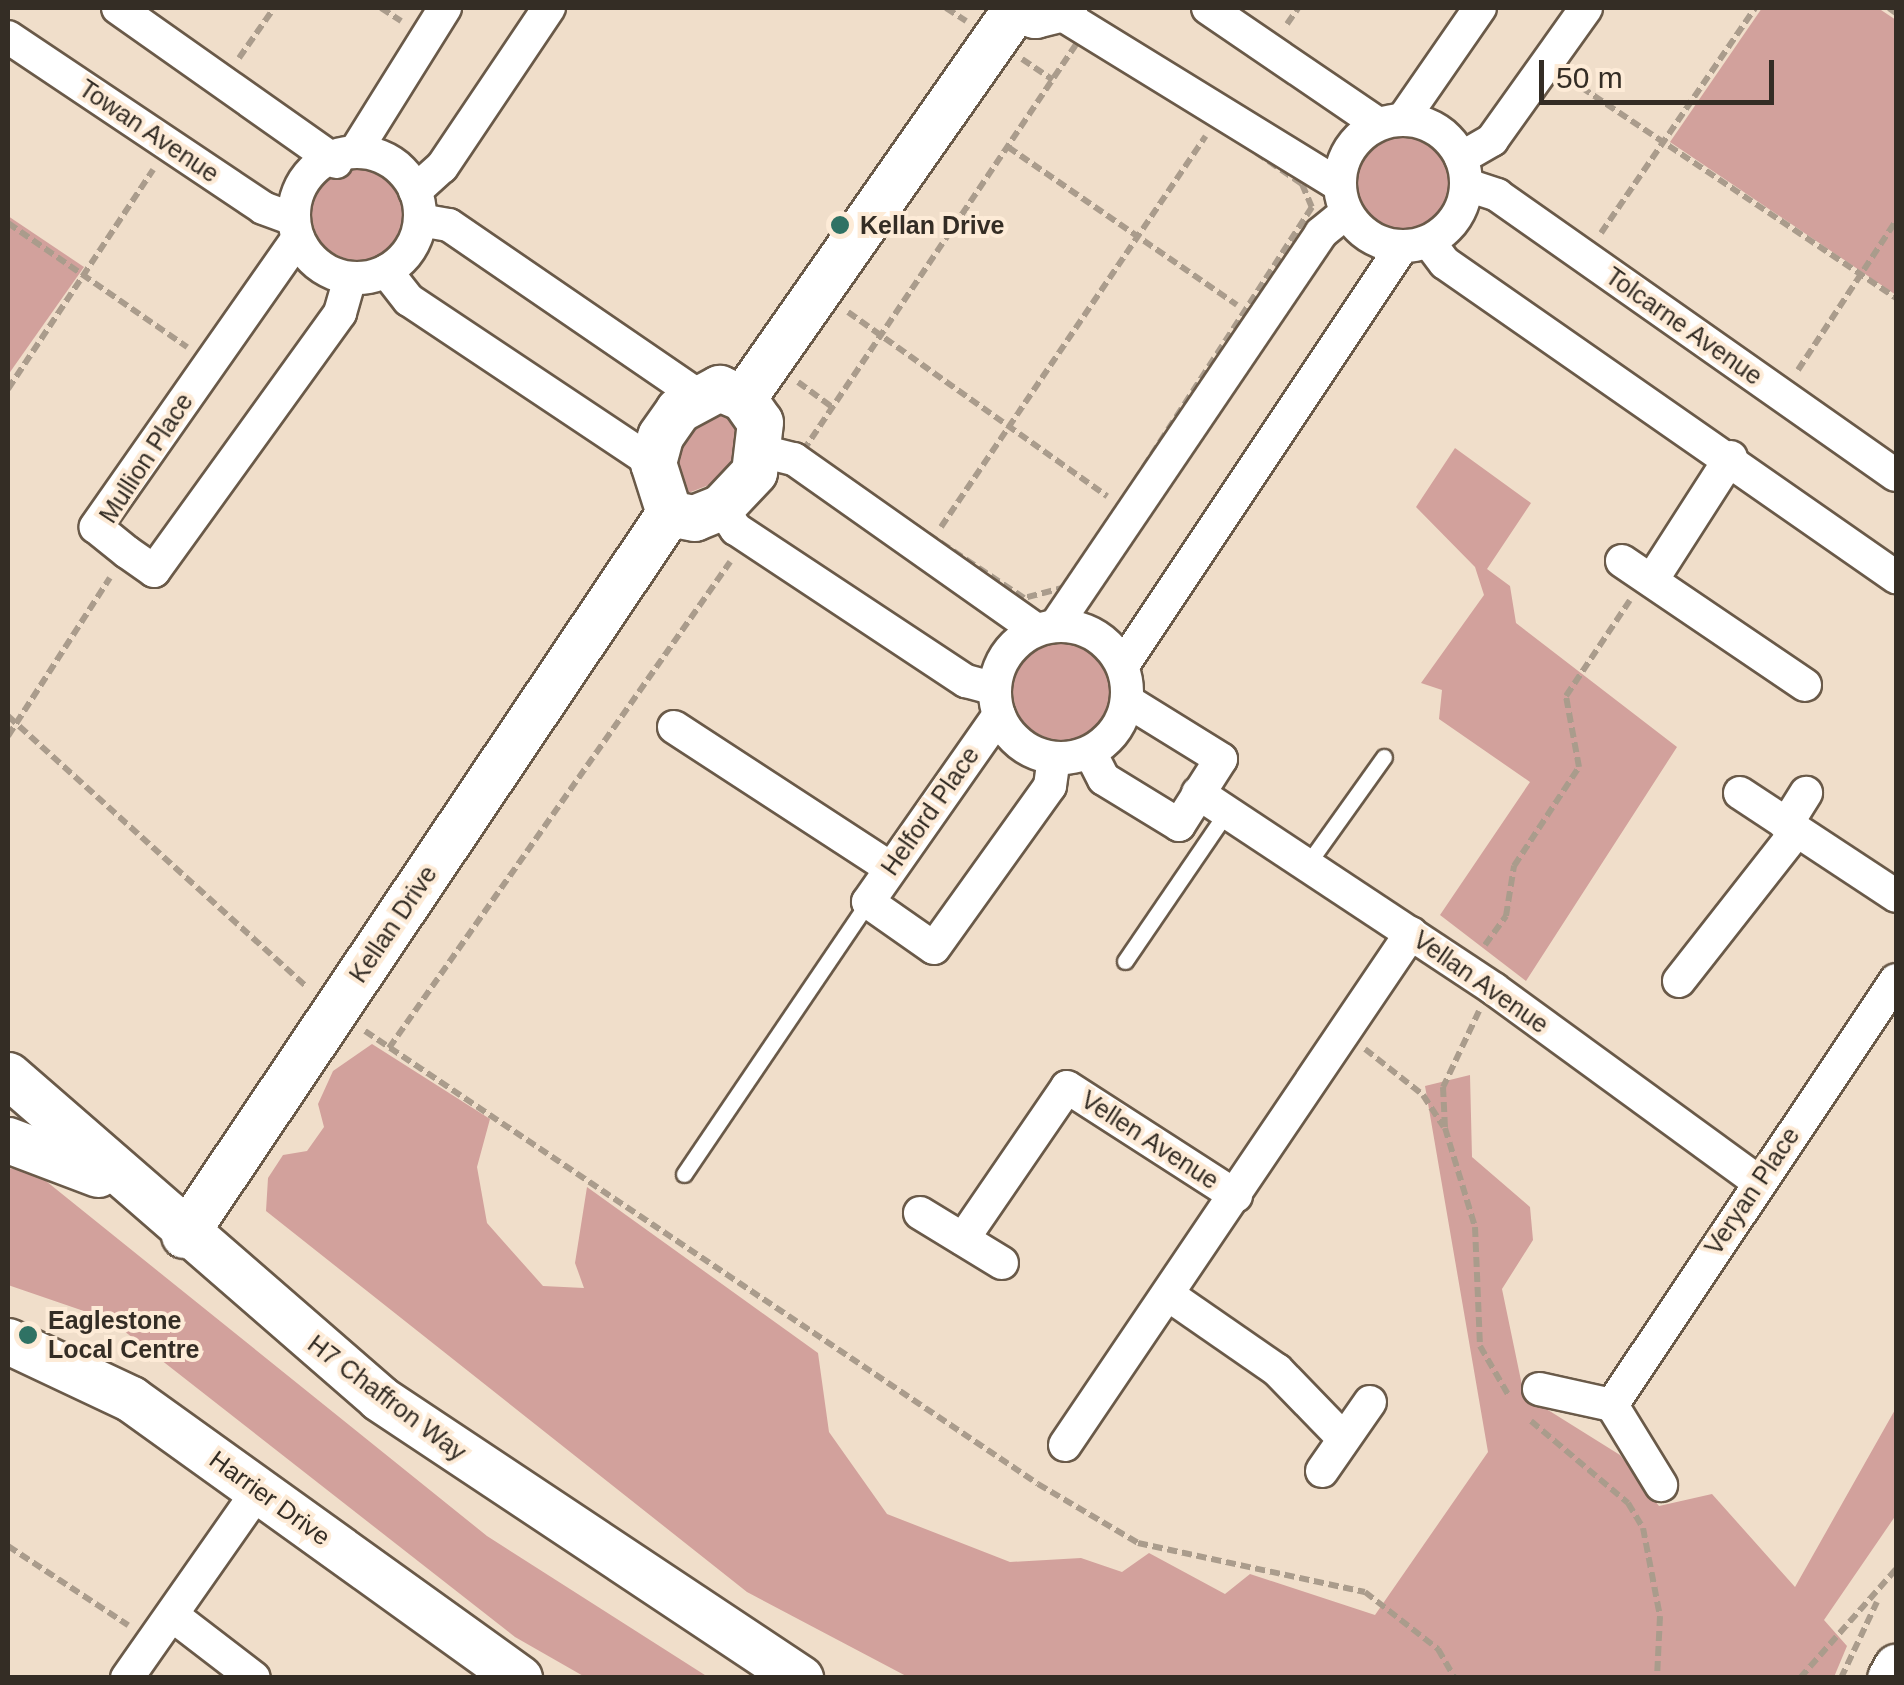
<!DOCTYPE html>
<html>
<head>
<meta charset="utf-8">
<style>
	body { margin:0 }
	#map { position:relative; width:1904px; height:1685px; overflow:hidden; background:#f0deca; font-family:Helvetica,sans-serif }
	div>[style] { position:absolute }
	.green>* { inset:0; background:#d2a19c }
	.round { border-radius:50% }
	.path>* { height:6px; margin-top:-3px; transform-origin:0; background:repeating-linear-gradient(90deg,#aa9c8c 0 10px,transparent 0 15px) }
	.roads { filter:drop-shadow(2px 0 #6a5a49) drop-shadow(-2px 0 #6a5a49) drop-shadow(0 2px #6a5a49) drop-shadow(0 -2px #6a5a49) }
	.lane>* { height:15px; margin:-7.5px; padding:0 7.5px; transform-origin:7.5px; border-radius:7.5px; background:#fff }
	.street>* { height:32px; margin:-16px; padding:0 16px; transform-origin:16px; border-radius:16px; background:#fff }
	.street>.ring { margin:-16px; padding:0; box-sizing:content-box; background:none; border:32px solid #fff; border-radius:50% }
	.secondary>* { height:45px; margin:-22.5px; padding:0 22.5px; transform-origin:22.5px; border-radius:22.5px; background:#fff }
	.dots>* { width:28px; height:28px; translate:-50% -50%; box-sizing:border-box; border:5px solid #fdebd7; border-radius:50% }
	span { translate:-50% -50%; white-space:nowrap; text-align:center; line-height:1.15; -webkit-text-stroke:8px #fdebd7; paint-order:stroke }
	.street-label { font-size:25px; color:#342d25 }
	.poi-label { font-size:25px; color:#342d25; font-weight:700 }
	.left { translate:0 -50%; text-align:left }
	.frame { position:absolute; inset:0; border:10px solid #342d25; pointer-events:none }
	.scale { position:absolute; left:1539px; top:60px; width:235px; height:45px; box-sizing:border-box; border:5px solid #342d25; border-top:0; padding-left:12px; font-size:30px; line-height:35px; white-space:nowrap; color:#342d25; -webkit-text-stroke:8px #fdebd7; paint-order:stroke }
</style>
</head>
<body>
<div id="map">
	<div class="green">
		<div style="clip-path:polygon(1762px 8px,1878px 8px,1896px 20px,1896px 295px,1670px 142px)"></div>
		<div class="round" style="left:1357px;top:136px;width:94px;height:94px"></div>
		<div class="round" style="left:312px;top:168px;width:92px;height:92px"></div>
		<div style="clip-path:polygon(8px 216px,84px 267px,8px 375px)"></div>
		<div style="clip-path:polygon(733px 411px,744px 434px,727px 478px,683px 495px,675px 466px,686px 441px,705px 418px)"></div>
		<div style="clip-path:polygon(1455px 448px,1531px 503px,1487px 569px,1510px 586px,1516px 623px,1677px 747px,1526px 981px,1440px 915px,1530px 782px,1439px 719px,1442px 690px,1421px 683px,1484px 595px,1475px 567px,1416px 507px)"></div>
		<div class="round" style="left:1013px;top:642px;width:98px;height:98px"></div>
		<div style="clip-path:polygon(372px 1044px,490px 1119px,477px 1167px,487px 1223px,543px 1286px,584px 1288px,575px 1263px,587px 1187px,818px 1353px,829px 1432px,887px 1514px,1010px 1562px,1081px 1558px,1122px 1572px,1149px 1553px,1225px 1594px,1250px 1574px,1375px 1615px,1488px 1452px,1425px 1086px,1470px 1075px,1472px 1157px,1530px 1207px,1533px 1240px,1502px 1289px,1524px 1395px,1620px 1455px,1659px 1506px,1712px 1494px,1795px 1587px,1896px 1408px,1896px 1515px,1824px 1620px,1847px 1646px,1834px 1677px,908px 1677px,747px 1592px,266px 1211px,268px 1178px,283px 1155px,307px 1151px,324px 1127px,318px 1104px,333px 1071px)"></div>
		<div style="clip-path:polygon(8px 1168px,36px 1173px,487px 1536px,708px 1677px,585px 1677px,515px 1637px,110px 1320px,8px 1285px)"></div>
	</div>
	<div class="path">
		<div style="left:381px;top:8px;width:24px;rotate:33deg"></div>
		<div style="left:946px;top:8px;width:24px;rotate:33deg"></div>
		<div style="left:1889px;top:8px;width:9px;rotate:36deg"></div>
		<div style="left:1287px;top:24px;width:19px;rotate:-55deg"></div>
		<div style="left:1083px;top:34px;width:265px;rotate:34.4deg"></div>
		<div style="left:1302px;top:184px;width:25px;rotate:67deg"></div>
		<div style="left:1312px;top:207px;width:453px;rotate:122.9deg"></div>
		<div style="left:1066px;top:587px;width:43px;rotate:165.3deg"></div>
		<div style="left:1024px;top:598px;width:265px;rotate:-146.4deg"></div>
		<div style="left:803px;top:451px;width:502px;rotate:-56.12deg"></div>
		<div style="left:239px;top:58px;width:61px;rotate:-55deg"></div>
		<div style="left:1022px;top:59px;width:37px;rotate:34deg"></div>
		<div style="left:1569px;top:79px;width:394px;rotate:33.8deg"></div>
		<div style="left:1008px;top:147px;width:278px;rotate:34.6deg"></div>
		<div style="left:8px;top:223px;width:218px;rotate:34.7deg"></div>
		<div style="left:1601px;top:233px;width:273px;rotate:-55.6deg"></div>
		<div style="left:848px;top:312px;width:318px;rotate:35.4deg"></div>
		<div style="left:1798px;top:370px;width:178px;rotate:-56.7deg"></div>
		<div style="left:798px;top:382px;width:42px;rotate:36.3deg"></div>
		<div style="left:8px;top:389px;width:263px;rotate:-56.5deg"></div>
		<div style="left:941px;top:527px;width:472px;rotate:-55.9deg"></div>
		<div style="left:8px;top:716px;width:404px;rotate:42.2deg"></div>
		<div style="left:8px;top:736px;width:188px;rotate:-57.2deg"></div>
		<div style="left:1485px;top:945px;width:36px;rotate:-54deg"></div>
		<div style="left:1506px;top:916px;width:51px;rotate:-80.9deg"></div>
		<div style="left:1514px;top:866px;width:118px;rotate:-56.7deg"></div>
		<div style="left:1579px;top:767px;width:72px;rotate:-100.4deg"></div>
		<div style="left:1566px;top:696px;width:115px;rotate:-56.3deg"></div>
		<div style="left:1479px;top:1011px;width:84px;rotate:115.3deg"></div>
		<div style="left:1443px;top:1087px;width:41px;rotate:87.2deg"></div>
		<div style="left:1445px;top:1128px;width:103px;rotate:73.1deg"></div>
		<div style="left:1475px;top:1227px;width:119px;rotate:87.6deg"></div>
		<div style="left:1480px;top:1346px;width:58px;rotate:59.9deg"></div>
		<div style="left:365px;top:1031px;width:811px;rotate:33.94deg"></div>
		<div style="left:1038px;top:1484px;width:116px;rotate:30.5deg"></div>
		<div style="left:1138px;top:1543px;width:232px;rotate:12.2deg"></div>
		<div style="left:1365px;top:1592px;width:93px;rotate:38deg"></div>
		<div style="left:1438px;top:1649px;width:34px;rotate:60deg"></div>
		<div style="left:389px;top:1048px;width:594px;rotate:-54.94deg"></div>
		<div style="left:1365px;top:1049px;width:74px;rotate:38.4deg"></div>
		<div style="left:1423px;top:1095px;width:38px;rotate:57deg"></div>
		<div style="left:1531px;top:1421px;width:127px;rotate:40.2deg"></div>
		<div style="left:1628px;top:1503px;width:29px;rotate:59deg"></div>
		<div style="left:1643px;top:1528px;width:90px;rotate:79.1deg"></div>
		<div style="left:1660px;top:1616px;width:62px;rotate:92.8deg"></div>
		<div style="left:8px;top:1546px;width:144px;rotate:33.4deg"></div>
		<div style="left:1800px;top:1678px;width:145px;rotate:-48.6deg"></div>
		<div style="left:1841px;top:1678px;width:84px;rotate:-64.7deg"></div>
	</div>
	<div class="roads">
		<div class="lane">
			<div style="left:1309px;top:862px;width:129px;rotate:-54.5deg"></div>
			<div style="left:1125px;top:961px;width:179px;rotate:-55.7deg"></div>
			<div style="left:684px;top:1174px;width:328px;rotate:-55.9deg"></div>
		</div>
		<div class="street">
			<div style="left:118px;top:8px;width:267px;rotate:35.2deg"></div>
			<div style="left:1208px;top:8px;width:206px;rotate:34.3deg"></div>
			<div style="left:1058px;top:12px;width:330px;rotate:31.6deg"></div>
			<div style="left:8px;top:37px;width:307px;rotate:33.8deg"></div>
			<div style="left:263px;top:208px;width:32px;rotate:20deg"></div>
			<div style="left:1403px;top:119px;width:135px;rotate:-55.3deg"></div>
			<div class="ring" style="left:1340px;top:120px;width:94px;height:94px"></div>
			<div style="left:355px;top:152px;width:170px;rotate:-58deg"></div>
			<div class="ring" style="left:294px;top:152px;width:94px;height:94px"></div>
			<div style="left:1461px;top:158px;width:36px;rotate:-30deg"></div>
			<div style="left:1492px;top:140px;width:162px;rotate:-54.5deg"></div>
			<div style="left:1467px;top:185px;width:32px;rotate:18deg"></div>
			<div style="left:1497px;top:195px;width:487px;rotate:35.1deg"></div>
			<div style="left:415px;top:191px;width:36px;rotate:-42deg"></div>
			<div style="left:442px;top:167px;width:192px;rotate:-56.1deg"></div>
			<div style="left:420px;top:220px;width:29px;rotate:10deg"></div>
			<div style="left:449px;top:225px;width:303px;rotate:34.4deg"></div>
			<div style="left:298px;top:238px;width:353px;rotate:125deg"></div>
			<div style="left:96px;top:527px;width:40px;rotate:39deg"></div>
			<div style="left:127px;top:552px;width:33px;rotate:35deg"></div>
			<div style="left:154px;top:571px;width:318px;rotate:-54.2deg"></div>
			<div style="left:340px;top:313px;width:36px;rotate:-74deg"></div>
			<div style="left:1429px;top:242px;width:26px;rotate:53deg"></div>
			<div style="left:1445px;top:263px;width:550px;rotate:34.85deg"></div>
			<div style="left:386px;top:271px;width:37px;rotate:52deg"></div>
			<div style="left:409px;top:300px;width:293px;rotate:33.7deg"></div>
			<div style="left:761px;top:451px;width:34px;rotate:14deg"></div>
			<div style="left:794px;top:459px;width:296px;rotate:35.2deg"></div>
			<div style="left:721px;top:507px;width:27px;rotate:56deg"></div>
			<div style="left:736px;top:529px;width:276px;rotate:33.5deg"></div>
			<div style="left:966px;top:681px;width:30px;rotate:15deg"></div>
			<div style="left:1622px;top:561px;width:221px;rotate:34.1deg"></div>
			<div style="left:1652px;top:580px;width:146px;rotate:-57.3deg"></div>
			<div style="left:1056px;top:625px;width:473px;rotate:-55.9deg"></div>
			<div style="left:1321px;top:233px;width:32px;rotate:-39deg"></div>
			<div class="ring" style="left:995px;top:626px;width:100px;height:100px"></div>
			<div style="left:1123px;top:665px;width:501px;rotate:-56.31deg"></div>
			<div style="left:999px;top:715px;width:228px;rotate:125deg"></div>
			<div style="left:868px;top:902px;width:80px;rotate:34.9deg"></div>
			<div style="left:934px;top:948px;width:199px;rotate:-54.4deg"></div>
			<div style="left:1050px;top:786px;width:28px;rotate:-82deg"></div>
			<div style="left:674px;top:727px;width:258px;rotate:33.1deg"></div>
			<div style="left:1090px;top:752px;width:30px;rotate:63deg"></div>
			<div style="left:1104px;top:779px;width:88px;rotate:31.5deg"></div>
			<div style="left:1179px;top:825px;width:78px;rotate:-57.5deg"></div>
			<div style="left:1221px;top:759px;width:110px;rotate:-148.3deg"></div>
			<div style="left:1198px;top:793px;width:355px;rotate:33.5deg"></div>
			<div style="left:1494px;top:989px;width:326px;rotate:36.1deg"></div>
			<div style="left:1740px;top:793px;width:187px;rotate:33.4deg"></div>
			<div style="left:1786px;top:825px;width:38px;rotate:-58deg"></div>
			<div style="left:1679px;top:981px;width:189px;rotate:-51.9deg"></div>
			<div style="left:920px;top:1213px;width:96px;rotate:31.4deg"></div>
			<div style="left:963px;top:1239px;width:184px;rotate:-55.6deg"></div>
			<div style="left:1067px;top:1087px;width:201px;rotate:32.8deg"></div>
			<div style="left:1170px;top:1296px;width:130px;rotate:34.7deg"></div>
			<div style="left:1277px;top:1370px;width:95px;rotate:45.9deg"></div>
			<div style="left:1539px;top:1389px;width:75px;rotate:12.4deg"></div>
			<div style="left:1612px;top:1405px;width:94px;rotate:58.5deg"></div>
			<div style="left:1612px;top:1405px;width:511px;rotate:-56.25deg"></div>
			<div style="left:1065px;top:1445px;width:618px;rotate:-55.95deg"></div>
			<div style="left:1322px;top:1471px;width:84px;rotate:-55.2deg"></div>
			<div style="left:172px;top:1615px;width:103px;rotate:37.5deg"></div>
			<div style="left:127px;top:1678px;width:232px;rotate:-55deg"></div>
		</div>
		<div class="secondary">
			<div style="left:1013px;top:8px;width:23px;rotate:18deg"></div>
			<div style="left:1035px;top:15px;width:30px;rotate:-14deg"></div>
			<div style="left:719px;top:388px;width:26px;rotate:23deg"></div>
			<div style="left:743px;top:398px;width:29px;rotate:55deg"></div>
			<div style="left:760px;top:422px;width:50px;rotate:96.8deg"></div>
			<div style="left:754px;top:472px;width:48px;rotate:133.3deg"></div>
			<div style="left:721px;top:507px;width:29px;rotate:158deg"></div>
			<div style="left:694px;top:518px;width:25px;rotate:-169deg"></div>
			<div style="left:669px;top:513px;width:52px;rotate:-107.7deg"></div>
			<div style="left:653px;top:463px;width:28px;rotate:-75deg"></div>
			<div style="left:660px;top:436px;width:32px;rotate:-55deg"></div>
			<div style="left:678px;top:410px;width:47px;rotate:-28.2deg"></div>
			<div style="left:743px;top:398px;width:475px;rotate:-55deg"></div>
			<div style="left:8px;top:1075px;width:492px;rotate:41deg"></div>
			<div style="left:379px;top:1398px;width:506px;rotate:33.63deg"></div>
			<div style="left:8px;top:1140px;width:96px;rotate:20.7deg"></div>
			<div style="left:184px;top:1235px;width:870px;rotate:-56.11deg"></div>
			<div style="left:8px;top:1341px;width:136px;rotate:25.2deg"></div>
			<div style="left:131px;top:1399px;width:478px;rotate:35.7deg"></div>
			<div style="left:1890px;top:1678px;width:13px;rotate:-61deg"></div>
		</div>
	</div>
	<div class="dots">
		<div style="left:840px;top:225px;background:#2f7264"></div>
		<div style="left:28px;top:1335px;background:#2f7264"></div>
	</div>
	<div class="street-label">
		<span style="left:149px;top:131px;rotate:34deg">Towan Avenue</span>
		<span style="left:1684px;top:326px;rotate:35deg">Tolcarne Avenue</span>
		<span style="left:146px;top:458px;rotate:-57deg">Mullion Place</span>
		<span style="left:930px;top:811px;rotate:-55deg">Helford Place</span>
		<span style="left:393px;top:924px;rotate:-56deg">Kellan Drive</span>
		<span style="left:1481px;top:982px;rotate:35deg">Vellan Avenue</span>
		<span style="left:1150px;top:1140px;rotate:33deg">Vellen Avenue</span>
		<span style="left:1752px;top:1191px;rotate:-56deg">Veryan Place</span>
		<span style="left:387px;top:1398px;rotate:37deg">H7 Chaffron Way</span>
		<span style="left:270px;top:1498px;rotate:36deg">Harrier Drive</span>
	</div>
	<div class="poi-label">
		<span class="left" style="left:860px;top:225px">Kellan Drive</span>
		<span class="left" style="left:48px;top:1335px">Eaglestone<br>Local Centre</span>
	</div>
	<div class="frame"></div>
	<div class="scale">50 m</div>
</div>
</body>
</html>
